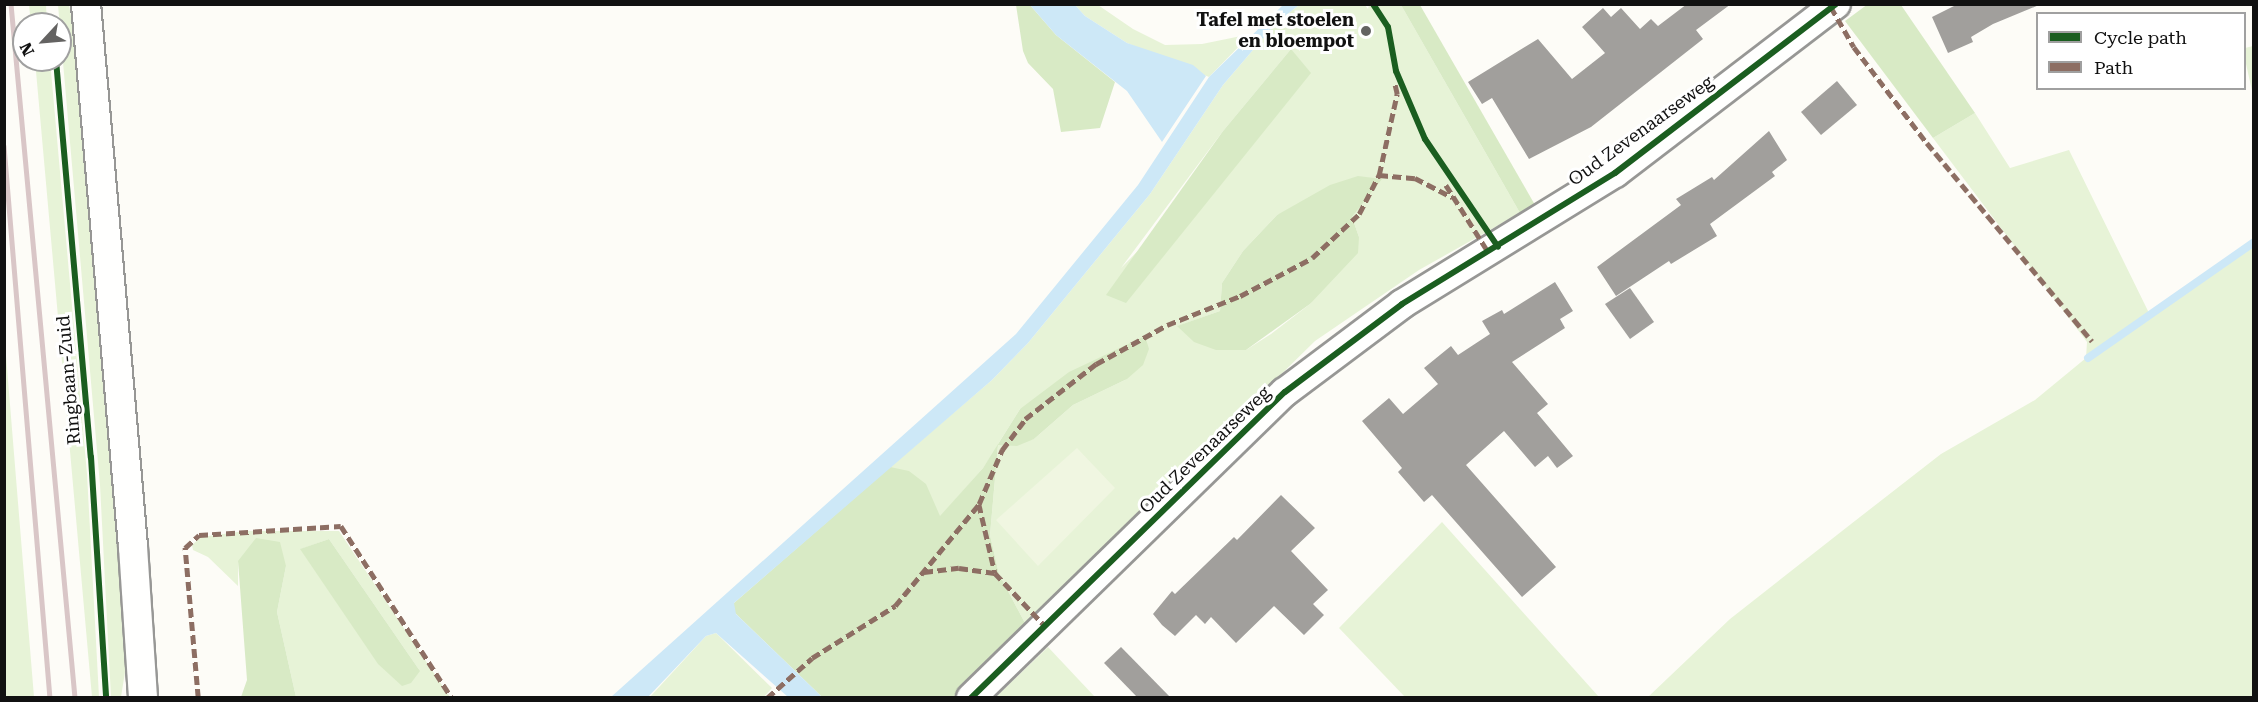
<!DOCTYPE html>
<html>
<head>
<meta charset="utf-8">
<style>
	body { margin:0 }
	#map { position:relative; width:2258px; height:702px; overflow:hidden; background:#fdfcf7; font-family:"Roboto Serif",serif }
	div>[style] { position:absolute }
	.green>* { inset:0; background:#e7f3d7 }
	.forest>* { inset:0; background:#d8eac5 }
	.pitch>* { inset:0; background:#f0f6e1 }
	.water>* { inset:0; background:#cde8f7 }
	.stream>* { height:8px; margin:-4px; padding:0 4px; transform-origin:4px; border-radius:4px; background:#cde8f7 }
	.building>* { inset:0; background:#a19f9c }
	.roads { filter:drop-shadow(2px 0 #979795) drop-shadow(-2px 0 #979795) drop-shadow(0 2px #979795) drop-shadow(0 -2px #979795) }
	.minor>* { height:28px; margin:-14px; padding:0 14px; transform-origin:14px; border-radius:14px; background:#fffffe }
	.rail>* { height:4.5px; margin:-2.25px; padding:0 2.25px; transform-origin:2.25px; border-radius:2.25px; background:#d9c6c7 }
	.quiet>* { height:4.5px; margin-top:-2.25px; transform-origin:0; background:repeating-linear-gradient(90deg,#8d6e63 0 9px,transparent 0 13.5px) }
	.cycleway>* { height:6px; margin:-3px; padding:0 3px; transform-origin:3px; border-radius:3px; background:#1b5e20 }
	.dots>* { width:16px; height:16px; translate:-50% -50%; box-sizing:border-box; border:3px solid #fff; border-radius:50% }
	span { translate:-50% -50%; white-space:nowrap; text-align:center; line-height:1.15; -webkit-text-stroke:6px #fff; paint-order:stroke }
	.poi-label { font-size:18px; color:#111; font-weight:700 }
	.right { translate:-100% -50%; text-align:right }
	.street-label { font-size:18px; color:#111 }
	.frame { position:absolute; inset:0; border:6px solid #111; pointer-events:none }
	.legend { position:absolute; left:2036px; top:12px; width:210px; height:78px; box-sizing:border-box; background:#fff; border:2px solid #a0a0a0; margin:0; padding:8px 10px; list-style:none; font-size:18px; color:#111 }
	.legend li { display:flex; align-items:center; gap:12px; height:30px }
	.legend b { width:30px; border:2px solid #a0a0a0 }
	.north { position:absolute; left:12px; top:12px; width:60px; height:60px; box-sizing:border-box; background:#fff; border:2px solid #a0a0a0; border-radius:50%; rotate:244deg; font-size:16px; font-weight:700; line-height:24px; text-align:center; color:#111 }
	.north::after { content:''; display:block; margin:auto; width:21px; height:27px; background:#646362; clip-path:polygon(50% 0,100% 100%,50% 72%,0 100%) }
</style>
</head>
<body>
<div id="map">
	<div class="green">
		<div style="clip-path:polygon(29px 5px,46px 5px,47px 24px,31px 24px)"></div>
		<div style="clip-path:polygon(58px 5px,69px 5px,74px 34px,125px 613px,126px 666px,121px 697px,111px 697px,100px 485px)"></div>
		<div style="clip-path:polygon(1075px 5px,1098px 5px,1133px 29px,1165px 45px,1202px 44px,1251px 34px,1209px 77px,1127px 43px,1085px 16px)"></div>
		<div style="clip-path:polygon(evenodd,1299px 5px,1365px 5px,1368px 9px,1369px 5px,1401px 5px,1520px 213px,1419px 270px,1315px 341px,1026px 625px,999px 574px,990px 535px,998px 446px,983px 468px,940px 517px,890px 467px,992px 380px,1028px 343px,1150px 194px,1223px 85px,1276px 23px,1299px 5px,1291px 49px,1287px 99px,1121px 268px,1223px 131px,1291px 49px,1299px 5px,1381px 179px,1352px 217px,1359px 237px,1310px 304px,1271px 334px,1246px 350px,1178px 326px,1220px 311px,1222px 283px,1243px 251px,1277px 215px,1381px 179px,1299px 5px,1127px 379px,1073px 405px,1034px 439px,998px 444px,1020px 409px,1127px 379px)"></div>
		<div style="clip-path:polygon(2253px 46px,2254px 46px,2253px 95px,2244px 55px,2245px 48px)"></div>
		<div style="clip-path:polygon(35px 60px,50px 60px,87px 474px,99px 697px,92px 697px)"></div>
		<div style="clip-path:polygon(1975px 113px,2010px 168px,2069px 150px,2149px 313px,2253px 241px,2253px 697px,1648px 697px,1730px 619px,1851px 524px,1941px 454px,2035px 400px,2086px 358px,2087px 342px,1933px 138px)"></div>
		<div style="clip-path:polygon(4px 331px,20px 527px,34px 697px,5px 697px)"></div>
		<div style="clip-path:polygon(1442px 522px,1599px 697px,1405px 697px,1339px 628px)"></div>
		<div style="clip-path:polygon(evenodd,245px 531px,339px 531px,450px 697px,296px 697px,277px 612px,286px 566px,238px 561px,238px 586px,208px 557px,193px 550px,192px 545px,201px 537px,245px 531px,329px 539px,420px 671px,301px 549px,329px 539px)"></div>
		<div style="clip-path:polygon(716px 633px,772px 688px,764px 697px,649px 698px,706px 636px)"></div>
		<div style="clip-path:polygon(1048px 647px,1095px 697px,996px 697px)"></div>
	</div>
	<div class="forest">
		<div style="clip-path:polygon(1868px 4px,1901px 5px,1975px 113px,1933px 138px,1845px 21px)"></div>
		<div style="clip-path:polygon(1016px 5px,1030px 5px,1056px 35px,1115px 82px,1100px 128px,1061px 132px,1053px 89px,1028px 63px,1023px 51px)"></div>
		<div style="clip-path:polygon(1401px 5px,1420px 5px,1535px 205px,1520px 213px)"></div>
		<div style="clip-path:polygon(1291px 49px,1311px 73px,1126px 303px,1106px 295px,1223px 131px)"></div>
		<div style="clip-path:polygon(1358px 176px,1382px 179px,1352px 217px,1359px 237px,1358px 253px,1310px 304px,1246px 350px,1216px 350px,1194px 342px,1177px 326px,1220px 311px,1222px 283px,1243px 251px,1277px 215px,1330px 185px)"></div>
		<div style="clip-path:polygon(1145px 336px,1149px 349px,1143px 365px,1127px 379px,1073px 405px,1034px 439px,1017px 446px,998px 445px,990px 535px,999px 574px,1026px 625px,953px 697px,822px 697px,734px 612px,734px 603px,890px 467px,909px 471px,926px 484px,940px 516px,983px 468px,1020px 409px,1069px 372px)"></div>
		<div style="clip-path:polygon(256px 538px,280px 542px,286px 566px,277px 612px,296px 697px,241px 697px,247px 680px,238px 561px)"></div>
		<div style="clip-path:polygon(329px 539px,420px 671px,411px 683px,402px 686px,378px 664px,300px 549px)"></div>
	</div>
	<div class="pitch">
		<div style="clip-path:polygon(1077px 448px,1115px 488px,1038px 566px,996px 520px)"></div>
	</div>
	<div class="water">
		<div style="clip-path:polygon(1284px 4px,1299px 5px,1276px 23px,1223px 85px,1150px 194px,1028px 343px,992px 380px,734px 603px,736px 614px,822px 697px,788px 697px,716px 633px,706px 636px,648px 697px,611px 697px,1016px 334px,1138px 185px,1209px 77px)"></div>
		<div style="clip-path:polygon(1030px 5px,1075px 5px,1085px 16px,1127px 43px,1193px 65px,1206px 76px,1162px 142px,1127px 91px,1056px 35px)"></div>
	</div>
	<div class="stream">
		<div style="left:2088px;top:358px;width:203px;rotate:-34.9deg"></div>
	</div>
	<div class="building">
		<div style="clip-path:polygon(1687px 4px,1731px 4px,1696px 30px,1703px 39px,1591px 127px,1529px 159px,1492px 98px,1482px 104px,1468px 82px,1538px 39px,1572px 79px,1605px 53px,1582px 27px,1603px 8px,1611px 17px,1621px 8px,1640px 29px,1651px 19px,1658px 26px)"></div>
		<div style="clip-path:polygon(1958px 4px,2039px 4px,2039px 5px,1993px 24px,1971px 37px,1973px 42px,1948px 53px,1932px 17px)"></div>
		<div style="clip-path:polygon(1837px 81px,1857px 105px,1821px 135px,1801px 112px)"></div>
		<div style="clip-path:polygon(1769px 131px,1787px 160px,1772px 172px,1775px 176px,1710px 224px,1717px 236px,1671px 264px,1669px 261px,1616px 296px,1597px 267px,1681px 205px,1676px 199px,1712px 177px,1714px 180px)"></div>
		<div style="clip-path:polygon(1555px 282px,1573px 311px,1560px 319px,1565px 328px,1512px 362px,1548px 404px,1537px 413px,1573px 456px,1557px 468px,1548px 456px,1535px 467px,1504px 431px,1466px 465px,1556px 567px,1522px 597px,1432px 495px,1424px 502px,1398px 472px,1402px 468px,1362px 421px,1389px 398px,1403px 414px,1438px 384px,1424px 368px,1451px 346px,1458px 355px,1490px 334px,1482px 321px,1502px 310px,1504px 314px)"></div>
		<div style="clip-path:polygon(1630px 288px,1654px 322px,1630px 339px,1605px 304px)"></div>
		<div style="clip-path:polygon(1281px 495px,1315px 528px,1291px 551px,1328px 590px,1313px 604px,1324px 615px,1304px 635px,1274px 606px,1236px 643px,1211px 617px,1205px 624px,1196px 615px,1175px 636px,1162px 625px,1153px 614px,1172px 591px,1175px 594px,1234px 537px,1237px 540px)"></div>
		<div style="clip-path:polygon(1121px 647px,1171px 698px,1138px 698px,1104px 663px)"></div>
	</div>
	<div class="roads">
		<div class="minor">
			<div style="left:86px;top:4px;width:545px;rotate:85.05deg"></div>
			<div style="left:133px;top:547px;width:151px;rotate:86.2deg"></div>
			<div style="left:971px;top:698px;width:438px;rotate:-44.3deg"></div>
			<div style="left:1285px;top:392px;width:146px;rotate:-36.9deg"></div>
			<div style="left:1402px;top:304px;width:250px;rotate:-31.6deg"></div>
			<div style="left:1615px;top:173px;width:278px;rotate:-37.4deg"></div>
		</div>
	</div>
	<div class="rail">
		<div style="left:11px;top:4px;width:697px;rotate:84.73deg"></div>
		<div style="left:4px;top:146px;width:554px;rotate:85.24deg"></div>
	</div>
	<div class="quiet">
		<div style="left:1831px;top:7px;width:46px;rotate:60.1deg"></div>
		<div style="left:1854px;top:47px;width:121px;rotate:52.8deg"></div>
		<div style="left:1927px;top:143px;width:258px;rotate:50.2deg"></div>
		<div style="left:1379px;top:175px;width:36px;rotate:5deg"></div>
		<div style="left:1415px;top:178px;width:42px;rotate:27.2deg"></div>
		<div style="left:1446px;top:185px;width:80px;rotate:57.7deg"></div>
		<div style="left:979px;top:504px;width:71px;rotate:76.9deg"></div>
		<div style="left:995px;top:573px;width:74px;rotate:46.6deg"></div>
		<div style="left:924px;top:572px;width:35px;rotate:-7deg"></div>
		<div style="left:959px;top:568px;width:36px;rotate:8deg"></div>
		<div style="left:198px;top:698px;width:151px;rotate:-95deg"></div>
		<div style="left:185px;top:548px;width:19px;rotate:-43deg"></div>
		<div style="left:199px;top:535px;width:142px;rotate:-3.6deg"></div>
		<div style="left:341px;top:526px;width:205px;rotate:57.2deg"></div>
		<div style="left:767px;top:698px;width:60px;rotate:-41.6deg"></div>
		<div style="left:812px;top:658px;width:98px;rotate:-32.1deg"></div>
		<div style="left:895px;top:606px;width:132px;rotate:-50.5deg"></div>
		<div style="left:979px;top:504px;width:59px;rotate:-66.9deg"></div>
		<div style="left:1002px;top:450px;width:39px;rotate:-53deg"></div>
		<div style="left:1025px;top:419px;width:90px;rotate:-37.8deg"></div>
		<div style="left:1096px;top:364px;width:81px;rotate:-28.8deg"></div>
		<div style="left:1167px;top:325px;width:79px;rotate:-21.7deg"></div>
		<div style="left:1240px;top:296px;width:81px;rotate:-27.8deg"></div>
		<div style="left:1312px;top:258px;width:64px;rotate:-43.1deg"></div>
		<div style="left:1359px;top:214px;width:44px;rotate:-62.9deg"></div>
		<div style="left:1379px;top:175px;width:83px;rotate:-77.5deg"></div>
		<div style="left:1397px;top:94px;width:13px;rotate:-103deg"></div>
	</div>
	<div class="cycleway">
		<div style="left:1373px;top:4px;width:27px;rotate:57deg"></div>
		<div style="left:1388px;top:27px;width:45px;rotate:79.7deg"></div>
		<div style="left:1396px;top:71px;width:74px;rotate:66.9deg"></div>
		<div style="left:1425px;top:139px;width:130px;rotate:55.9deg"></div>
		<div style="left:56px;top:60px;width:399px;rotate:85deg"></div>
		<div style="left:91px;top:457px;width:241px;rotate:86.4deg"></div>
		<div style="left:971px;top:698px;width:438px;rotate:-44.3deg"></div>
		<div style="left:1285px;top:392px;width:146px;rotate:-36.9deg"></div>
		<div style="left:1402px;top:304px;width:250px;rotate:-31.6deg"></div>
		<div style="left:1615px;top:173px;width:278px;rotate:-37.4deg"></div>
	</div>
	<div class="dots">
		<div style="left:1366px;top:31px;background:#646362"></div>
	</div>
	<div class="poi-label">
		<span class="right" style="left:1354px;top:31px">Tafel met stoelen<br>en bloempot</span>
	</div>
	<div class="street-label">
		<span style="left:1641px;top:131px;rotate:-36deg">Oud Zevenaarseweg</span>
		<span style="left:69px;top:380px;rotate:-95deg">Ringbaan-Zuid</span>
		<span style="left:1205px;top:450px;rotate:-44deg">Oud Zevenaarseweg</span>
	</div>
	<div class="frame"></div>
	<ul class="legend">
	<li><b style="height:8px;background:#1b5e20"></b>Cycle path</li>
	<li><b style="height:8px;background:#8d6e63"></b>Path</li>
	</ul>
	<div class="north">N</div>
</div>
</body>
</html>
